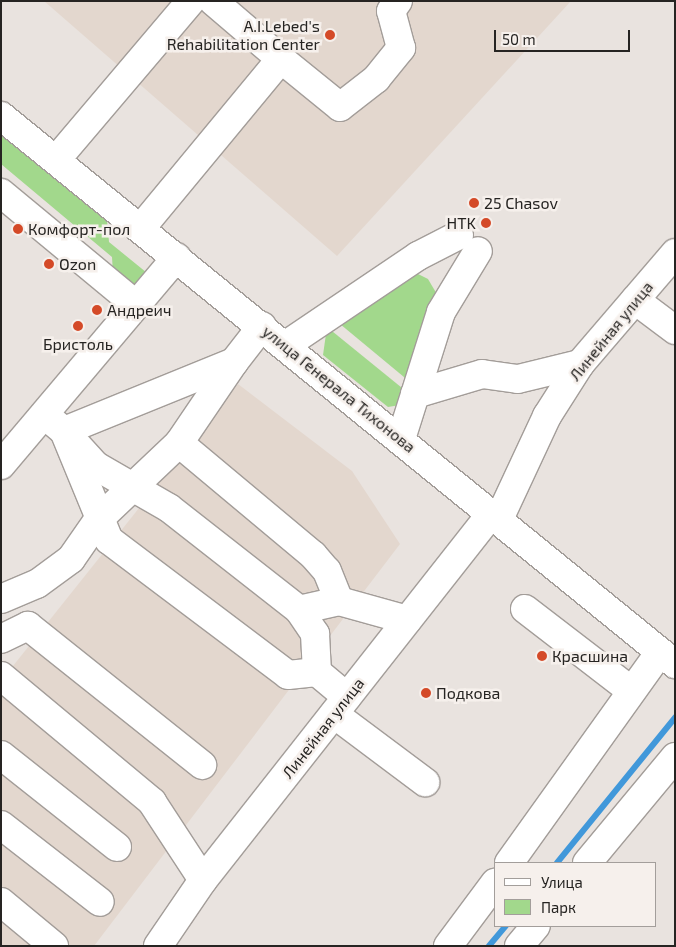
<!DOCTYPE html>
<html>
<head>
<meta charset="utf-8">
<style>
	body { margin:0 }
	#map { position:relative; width:676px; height:947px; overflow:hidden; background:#e9e3df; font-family:"Exo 2",sans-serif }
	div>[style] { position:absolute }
	.built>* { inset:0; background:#e3d7ce }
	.green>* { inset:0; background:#a2d88c }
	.stream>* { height:5.5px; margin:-2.75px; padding:0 2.75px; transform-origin:2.75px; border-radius:2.75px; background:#4198da }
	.roads { filter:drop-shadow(1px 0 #a39d99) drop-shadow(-1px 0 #a39d99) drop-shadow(0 1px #a39d99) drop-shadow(0 -1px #a39d99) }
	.minor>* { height:28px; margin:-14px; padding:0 14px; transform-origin:14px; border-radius:14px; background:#fff }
	.major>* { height:28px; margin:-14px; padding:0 14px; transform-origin:14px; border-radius:14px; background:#fff }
	.dots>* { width:14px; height:14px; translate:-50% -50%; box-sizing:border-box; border:2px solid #f6f0ec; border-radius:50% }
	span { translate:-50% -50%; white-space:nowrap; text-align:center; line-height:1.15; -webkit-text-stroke:5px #f6f0ec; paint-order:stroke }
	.poi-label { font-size:16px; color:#262422 }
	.right { translate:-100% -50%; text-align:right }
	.left { translate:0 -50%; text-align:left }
	.street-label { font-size:16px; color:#262422 }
	.frame { position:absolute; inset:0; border:2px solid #262422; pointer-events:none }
	.legend { position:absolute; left:494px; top:862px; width:162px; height:65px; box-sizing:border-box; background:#f6f0ec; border:1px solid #a39e9b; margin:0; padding:6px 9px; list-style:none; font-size:15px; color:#262422 }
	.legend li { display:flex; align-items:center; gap:10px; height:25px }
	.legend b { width:25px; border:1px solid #a39e9b }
	.scale { position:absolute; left:494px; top:30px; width:136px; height:22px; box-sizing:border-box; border:2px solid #262422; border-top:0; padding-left:6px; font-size:15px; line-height:18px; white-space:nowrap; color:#262422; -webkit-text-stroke:4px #f6f0ec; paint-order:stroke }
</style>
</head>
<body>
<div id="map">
	<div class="built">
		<div style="clip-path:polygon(44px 1px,571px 1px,337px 256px)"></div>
		<div style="clip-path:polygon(238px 384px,352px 471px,400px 544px,94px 946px,1px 946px,1px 681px)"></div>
	</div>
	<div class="green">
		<div style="clip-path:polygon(1px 134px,107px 220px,109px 242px,152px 277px,132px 290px,113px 274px,112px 257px,1px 164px)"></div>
		<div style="clip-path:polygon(414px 272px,428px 279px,438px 296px,410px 382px,334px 319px)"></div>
		<div style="clip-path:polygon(327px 327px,407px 392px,400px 405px,388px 407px,323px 355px)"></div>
	</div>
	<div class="stream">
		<div style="left:557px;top:863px;width:187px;rotate:-50.9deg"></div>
		<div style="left:489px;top:946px;width:26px;rotate:-50deg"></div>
	</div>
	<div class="roads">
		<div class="minor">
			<div style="left:213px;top:1px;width:89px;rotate:40.5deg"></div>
			<div style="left:56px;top:160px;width:209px;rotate:-49.7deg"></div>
			<div style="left:1px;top:193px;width:173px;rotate:39.6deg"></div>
			<div style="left:141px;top:228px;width:219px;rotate:-50.4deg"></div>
			<div style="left:281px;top:59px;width:76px;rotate:39.1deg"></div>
			<div style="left:340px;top:107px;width:46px;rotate:-37.9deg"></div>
			<div style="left:376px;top:79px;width:40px;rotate:-51deg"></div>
			<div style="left:401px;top:48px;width:38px;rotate:-105deg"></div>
			<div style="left:391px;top:11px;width:12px;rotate:-55deg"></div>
			<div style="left:635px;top:300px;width:50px;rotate:36.9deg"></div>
			<div style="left:262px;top:326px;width:46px;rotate:127.9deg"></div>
			<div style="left:234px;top:362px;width:183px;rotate:157.9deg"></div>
			<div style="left:64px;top:431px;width:47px;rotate:47.6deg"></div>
			<div style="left:96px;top:466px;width:84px;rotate:29.9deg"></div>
			<div style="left:169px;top:508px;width:165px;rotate:38.1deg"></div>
			<div style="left:299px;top:610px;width:41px;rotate:-12.7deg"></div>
			<div style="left:339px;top:601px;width:71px;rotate:15.6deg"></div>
			<div style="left:286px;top:345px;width:159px;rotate:-34deg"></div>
			<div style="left:418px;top:256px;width:46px;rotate:-27.1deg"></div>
			<div style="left:415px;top:394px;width:70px;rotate:-16.6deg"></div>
			<div style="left:482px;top:374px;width:36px;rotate:8deg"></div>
			<div style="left:518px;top:379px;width:64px;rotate:-13.6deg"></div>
			<div style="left:46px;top:416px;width:23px;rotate:40deg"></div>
			<div style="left:64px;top:431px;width:118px;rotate:67.6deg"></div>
			<div style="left:109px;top:540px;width:224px;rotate:37deg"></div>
			<div style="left:288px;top:675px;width:29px;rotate:-6deg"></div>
			<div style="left:317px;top:672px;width:39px;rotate:40deg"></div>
			<div style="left:401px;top:439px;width:133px;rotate:-72.5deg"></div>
			<div style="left:441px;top:312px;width:71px;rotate:-58.8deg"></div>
			<div style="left:179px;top:443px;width:175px;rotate:39.9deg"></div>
			<div style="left:313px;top:555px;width:21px;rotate:49deg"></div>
			<div style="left:327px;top:571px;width:32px;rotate:68deg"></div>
			<div style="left:1px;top:465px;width:272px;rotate:-49.8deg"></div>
			<div style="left:499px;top:519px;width:114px;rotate:-65deg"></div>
			<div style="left:547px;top:416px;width:62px;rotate:-57.6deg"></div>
			<div style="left:580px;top:364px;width:146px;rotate:-49.4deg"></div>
			<div style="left:1px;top:599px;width:39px;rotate:-23deg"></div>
			<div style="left:37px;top:584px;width:42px;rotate:-36.3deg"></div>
			<div style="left:71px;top:559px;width:47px;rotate:-55.3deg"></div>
			<div style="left:98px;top:520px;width:112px;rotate:-43.5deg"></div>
			<div style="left:179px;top:443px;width:98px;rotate:-55.8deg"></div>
			<div style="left:525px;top:609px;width:131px;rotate:37.6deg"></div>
			<div style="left:299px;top:610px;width:29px;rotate:56deg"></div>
			<div style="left:315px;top:634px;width:38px;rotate:87deg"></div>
			<div style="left:1px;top:639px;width:30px;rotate:-26deg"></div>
			<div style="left:28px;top:626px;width:223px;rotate:38.6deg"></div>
			<div style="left:1px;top:676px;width:197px;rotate:39.8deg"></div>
			<div style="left:152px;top:802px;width:93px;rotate:56.8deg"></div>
			<div style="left:334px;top:714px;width:114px;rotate:36.8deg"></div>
			<div style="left:1px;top:755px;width:148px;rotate:38.4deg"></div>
			<div style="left:1px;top:825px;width:125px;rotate:37.9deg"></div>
			<div style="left:509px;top:863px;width:259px;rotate:-54.4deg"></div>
			<div style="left:587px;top:863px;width:138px;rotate:-50.3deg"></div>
			<div style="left:1px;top:902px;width:69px;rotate:39.7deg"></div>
			<div style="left:448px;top:946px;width:79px;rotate:-53.3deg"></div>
			<div style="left:519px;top:946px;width:26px;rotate:-50deg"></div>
		</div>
		<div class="major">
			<div style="left:1px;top:116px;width:869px;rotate:39.11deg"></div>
			<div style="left:158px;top:946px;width:80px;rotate:-55.7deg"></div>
			<div style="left:203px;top:880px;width:467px;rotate:-51.8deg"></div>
		</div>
	</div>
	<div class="dots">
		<div style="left:330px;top:35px;background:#d44a28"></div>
		<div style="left:474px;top:203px;background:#d44a28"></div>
		<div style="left:486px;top:223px;background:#d44a28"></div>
		<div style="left:18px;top:229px;background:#d44a28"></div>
		<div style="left:49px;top:264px;background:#d44a28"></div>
		<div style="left:97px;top:310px;background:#d44a28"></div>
		<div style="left:78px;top:326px;background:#d44a28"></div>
		<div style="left:542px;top:656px;background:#d44a28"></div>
		<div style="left:426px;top:693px;background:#d44a28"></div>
	</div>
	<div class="poi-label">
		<span class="right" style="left:320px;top:35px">A.I.Lebed's<br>Rehabilitation Center</span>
		<span class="left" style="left:484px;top:203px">25 Chasov</span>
		<span class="right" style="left:476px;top:223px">HTK</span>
		<span class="left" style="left:28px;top:229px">Комфорт-пол</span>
		<span class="left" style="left:59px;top:264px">Ozon</span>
		<span class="left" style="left:107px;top:310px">Андреич</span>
		<span style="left:78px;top:344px">Бристоль</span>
		<span class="left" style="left:552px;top:656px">Красшина</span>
		<span class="left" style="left:436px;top:693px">Подкова</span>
	</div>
	<div class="street-label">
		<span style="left:611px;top:331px;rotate:-51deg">Линейная улица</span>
		<span style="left:339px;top:389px;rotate:39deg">улица Генерала Тихонова</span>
		<span style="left:323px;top:728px;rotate:-52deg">Линейная улица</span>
	</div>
	<div class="frame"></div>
	<ul class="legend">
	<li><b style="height:6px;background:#fff"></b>Улица</li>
	<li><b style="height:14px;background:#a2d88c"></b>Парк</li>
	</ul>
	<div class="scale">50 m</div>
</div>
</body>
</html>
